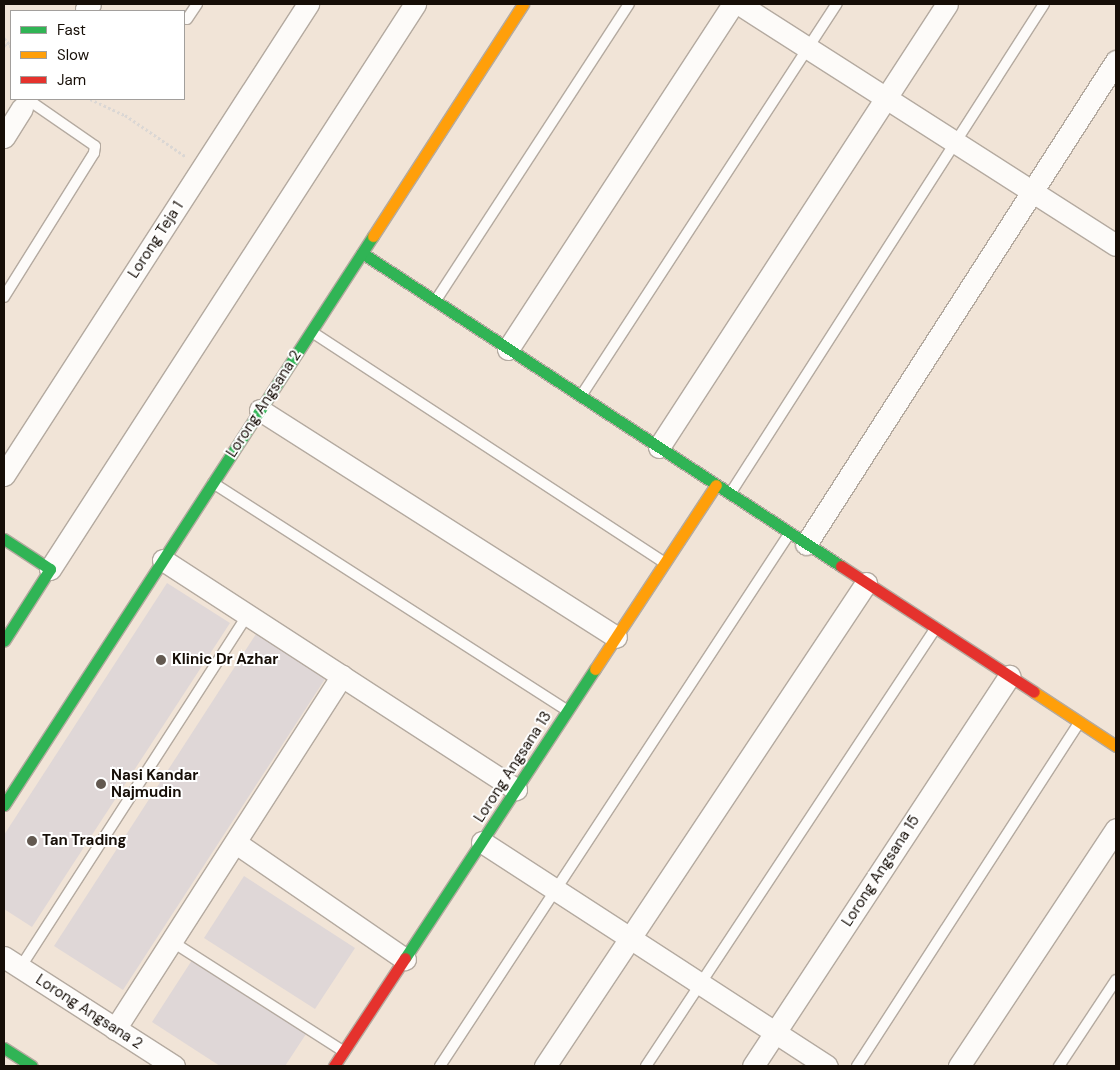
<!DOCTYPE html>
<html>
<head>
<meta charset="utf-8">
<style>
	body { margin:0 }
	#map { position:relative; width:1120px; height:1070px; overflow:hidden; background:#f1e4d7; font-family:"DM Sans",sans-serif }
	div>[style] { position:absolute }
	.building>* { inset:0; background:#dfd7d7 }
	.path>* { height:3px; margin-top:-1.5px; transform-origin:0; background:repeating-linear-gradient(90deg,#dbd7d4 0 2.5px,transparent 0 5px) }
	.roads { filter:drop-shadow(1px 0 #b4aaa0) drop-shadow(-1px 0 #b4aaa0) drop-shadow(0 1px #b4aaa0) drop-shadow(0 -1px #b4aaa0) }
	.lane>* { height:10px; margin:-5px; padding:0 5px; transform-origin:5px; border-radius:5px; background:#fdfbf9 }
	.street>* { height:21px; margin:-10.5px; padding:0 10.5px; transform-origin:10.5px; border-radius:10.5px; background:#fdfbf9 }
	.fast>* { height:11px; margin:-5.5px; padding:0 5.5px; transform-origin:5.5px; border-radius:5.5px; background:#30b455 }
	.slow>* { height:11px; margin:-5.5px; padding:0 5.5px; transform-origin:5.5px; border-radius:5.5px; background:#ff9f0a }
	.jam>* { height:11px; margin:-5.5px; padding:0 5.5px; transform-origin:5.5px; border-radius:5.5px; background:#e5322d }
	.dots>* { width:14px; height:14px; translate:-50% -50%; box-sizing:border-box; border:2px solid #fff; border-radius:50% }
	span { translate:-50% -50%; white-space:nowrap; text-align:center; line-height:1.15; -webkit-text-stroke:4px #fff; paint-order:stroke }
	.street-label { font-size:15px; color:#160e07 }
	.poi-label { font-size:15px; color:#160e07; font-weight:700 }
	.left { translate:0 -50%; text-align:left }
	.frame { position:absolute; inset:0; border:5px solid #160e07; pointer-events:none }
	.legend { position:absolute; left:10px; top:10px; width:175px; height:90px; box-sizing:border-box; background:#fff; border:1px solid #a29f9c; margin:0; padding:6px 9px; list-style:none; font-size:15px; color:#160e07 }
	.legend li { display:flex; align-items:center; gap:10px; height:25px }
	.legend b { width:25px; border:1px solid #a29f9c }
</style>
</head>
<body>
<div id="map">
	<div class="building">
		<div style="clip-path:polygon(167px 583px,230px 623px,32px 927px,4px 909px,4px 835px)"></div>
		<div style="clip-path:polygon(258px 631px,327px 676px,123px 990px,54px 946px)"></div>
		<div style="clip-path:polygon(244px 876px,355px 948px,315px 1009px,204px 938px)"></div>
		<div style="clip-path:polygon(194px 957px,308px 1031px,285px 1066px,220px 1066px,152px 1022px)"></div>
	</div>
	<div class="path">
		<div style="left:4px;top:38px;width:11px;rotate:49deg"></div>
		<div style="left:4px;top:45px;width:7px;rotate:8deg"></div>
		<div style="left:90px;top:99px;width:38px;rotate:25deg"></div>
		<div style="left:125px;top:115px;width:73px;rotate:34.3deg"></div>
	</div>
	<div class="roads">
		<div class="lane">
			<div style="left:187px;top:19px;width:18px;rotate:-56deg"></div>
			<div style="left:4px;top:297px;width:170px;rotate:-58deg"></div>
			<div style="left:94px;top:153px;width:7px;rotate:-82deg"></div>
			<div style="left:95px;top:146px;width:75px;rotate:-145.3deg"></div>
			<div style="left:33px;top:103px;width:6px;rotate:180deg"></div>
			<div style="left:27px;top:103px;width:7px;rotate:135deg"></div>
			<div style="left:436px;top:300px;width:353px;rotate:-56.9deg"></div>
			<div style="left:312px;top:332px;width:420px;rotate:33.2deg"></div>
			<div style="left:581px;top:396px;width:468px;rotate:-56.9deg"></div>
			<div style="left:213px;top:483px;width:421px;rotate:32.7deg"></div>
			<div style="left:730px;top:494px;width:582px;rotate:-57.35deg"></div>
			<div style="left:171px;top:941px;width:204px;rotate:32.6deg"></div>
			<div style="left:20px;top:968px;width:421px;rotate:-57.2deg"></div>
			<div style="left:440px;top:1066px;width:636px;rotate:-56.73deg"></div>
			<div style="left:646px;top:1066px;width:524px;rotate:-56.52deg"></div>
			<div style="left:857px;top:1066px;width:409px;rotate:-57.1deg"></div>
			<div style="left:1059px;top:1066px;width:103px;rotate:-56.5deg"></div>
		</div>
		<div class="street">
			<div style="left:739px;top:4px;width:447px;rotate:32.6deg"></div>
			<div style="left:86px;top:9px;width:6px;rotate:-51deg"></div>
			<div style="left:4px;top:137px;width:34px;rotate:-58deg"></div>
			<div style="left:508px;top:349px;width:412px;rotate:-56.9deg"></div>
			<div style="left:260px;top:410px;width:422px;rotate:32.5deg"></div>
			<div style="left:659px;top:447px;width:528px;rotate:-56.97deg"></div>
			<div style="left:4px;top:475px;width:561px;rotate:-57.16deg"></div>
			<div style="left:806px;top:544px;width:574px;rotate:-57.31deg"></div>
			<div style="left:163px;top:560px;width:421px;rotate:33deg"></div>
			<div style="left:50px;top:569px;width:673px;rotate:-57.14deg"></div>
			<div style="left:482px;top:842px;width:411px;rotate:33deg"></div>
			<div style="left:236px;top:843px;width:205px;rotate:34.5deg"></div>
			<div style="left:4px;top:957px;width:202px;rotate:32.7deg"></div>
			<div style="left:115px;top:1029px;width:420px;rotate:-57.3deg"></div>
			<div style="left:545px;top:1066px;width:580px;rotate:-56.39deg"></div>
			<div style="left:753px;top:1066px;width:467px;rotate:-56.7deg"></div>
			<div style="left:959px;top:1066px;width:284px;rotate:-56.5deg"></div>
		</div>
		<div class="fast">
			<div style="left:362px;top:253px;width:572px;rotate:33.16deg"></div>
			<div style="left:4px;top:539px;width:55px;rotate:33.1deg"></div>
			<div style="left:50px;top:569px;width:85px;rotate:122.6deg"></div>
			<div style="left:4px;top:805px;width:678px;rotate:-57.04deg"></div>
			<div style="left:405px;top:958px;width:346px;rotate:-56.7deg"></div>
			<div style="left:4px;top:1048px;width:33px;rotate:33deg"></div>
		</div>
		<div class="slow">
			<div style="left:373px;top:236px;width:276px;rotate:-57.1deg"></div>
			<div style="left:595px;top:669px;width:220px;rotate:-56.7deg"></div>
			<div style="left:1034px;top:692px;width:98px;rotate:33.4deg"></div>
		</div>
		<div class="jam">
			<div style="left:841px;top:566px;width:230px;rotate:33.1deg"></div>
			<div style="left:334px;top:1066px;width:129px;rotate:-56.7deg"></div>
		</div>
	</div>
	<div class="dots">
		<div style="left:161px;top:660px;background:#635950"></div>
		<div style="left:101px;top:784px;background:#635950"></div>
		<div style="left:32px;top:841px;background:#635950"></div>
	</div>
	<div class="street-label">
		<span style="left:156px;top:240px;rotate:-57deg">Lorong Teja 1</span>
		<span style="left:264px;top:404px;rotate:-57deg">Lorong Angsana 2</span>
		<span style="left:513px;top:767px;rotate:-57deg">Lorong Angsana 13</span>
		<span style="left:881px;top:871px;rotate:-57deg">Lorong Angsana 15</span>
		<span style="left:89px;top:1012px;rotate:33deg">Lorong Angsana 2</span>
	</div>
	<div class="poi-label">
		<span class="left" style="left:172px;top:660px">Klinic Dr Azhar</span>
		<span class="left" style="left:111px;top:784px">Nasi Kandar<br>Najmudin</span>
		<span class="left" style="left:42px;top:841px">Tan Trading</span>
	</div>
	<div class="frame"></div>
	<ul class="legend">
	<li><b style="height:6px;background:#30b455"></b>Fast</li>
	<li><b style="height:6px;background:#ff9f0a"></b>Slow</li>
	<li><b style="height:6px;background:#e5322d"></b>Jam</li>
	</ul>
</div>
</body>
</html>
